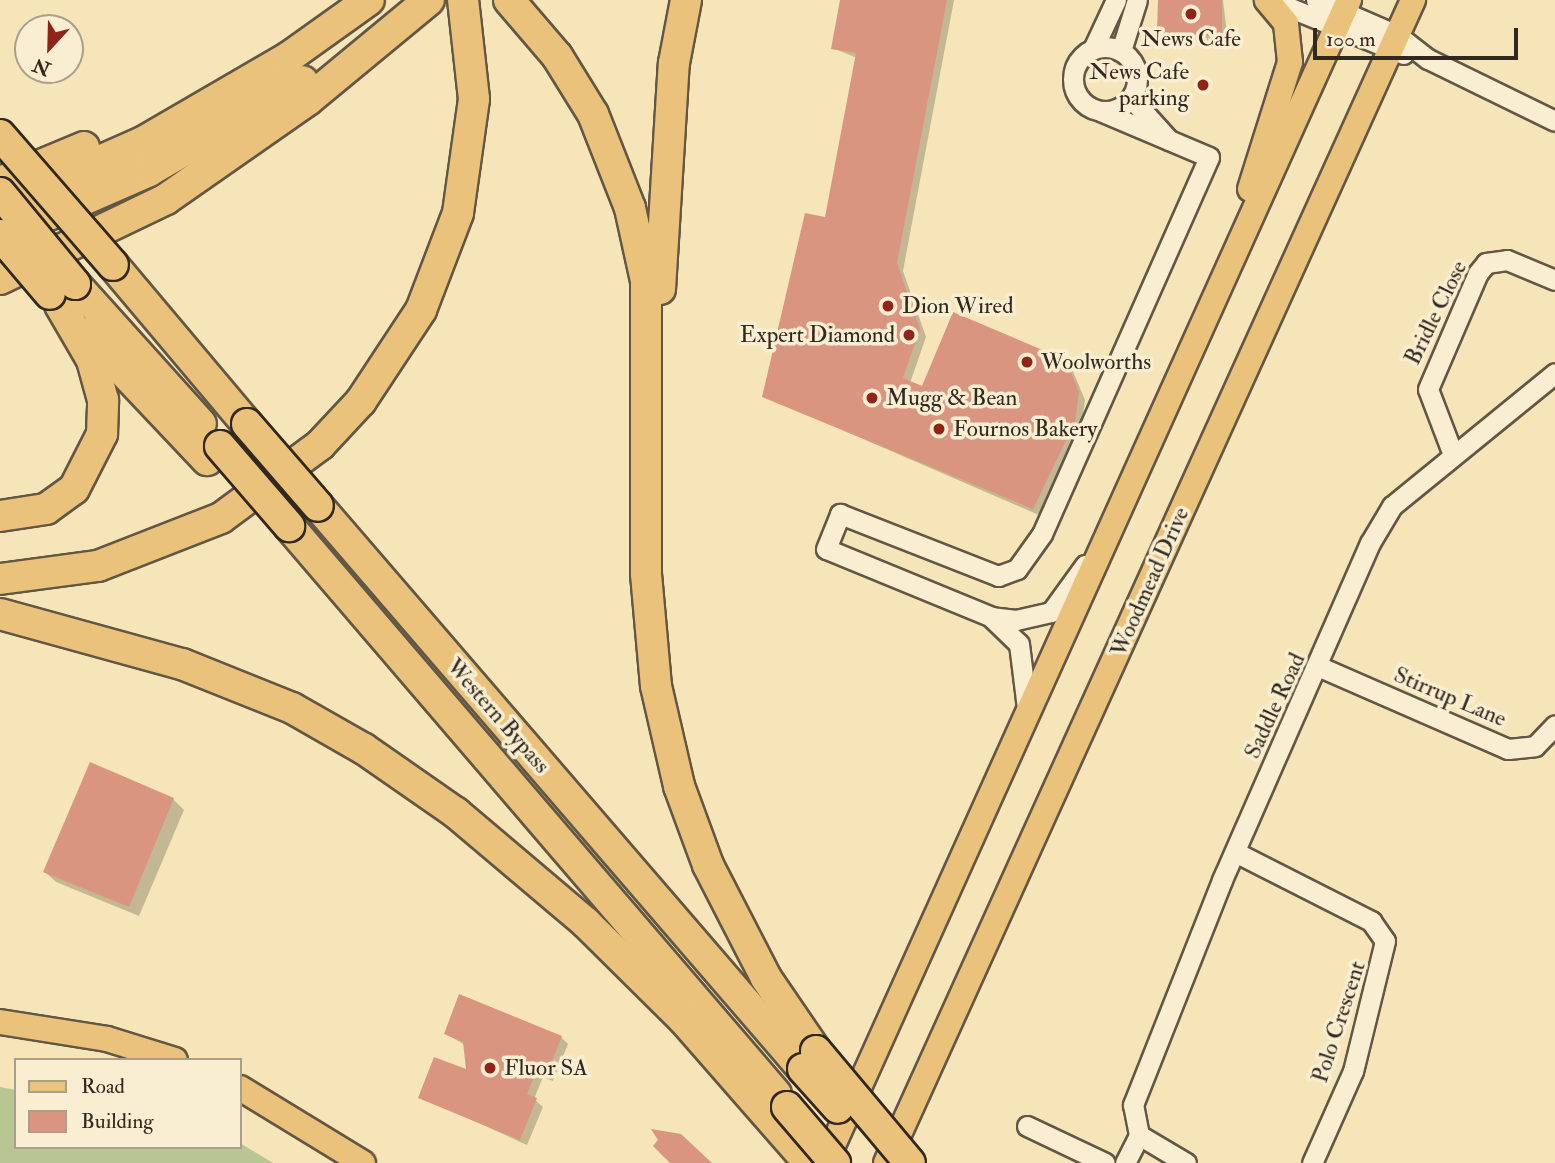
<!DOCTYPE html>
<html>
<head>
<meta charset="utf-8">
<style>
	body { margin:0 }
	#map { position:relative; width:1555px; height:1163px; overflow:hidden; background:#f6e5b8; font-family:"IM FELL Double Pica",serif }
	div>[style] { position:absolute }
	.green>* { inset:0; background:#b7c692 }
	.shadow>* { inset:0; background:#0003 }
	.building>* { inset:0; background:#da9581 }
	.roads { filter:drop-shadow(2px 0 #625745) drop-shadow(-2px 0 #625745) drop-shadow(0 2px #625745) drop-shadow(0 -2px #625745) }
	.minor>* { height:19px; margin:-9.5px; padding:0 9.5px; transform-origin:9.5px; border-radius:9.5px; background:#f9eed1 }
	.minor>.ring { margin:-9.5px; padding:0; box-sizing:content-box; background:none; border:19px solid #f9eed1; border-radius:50% }
	.major>* { height:24px; margin:-12px; padding:0 12px; transform-origin:12px; border-radius:12px; background:#ebc27c }
	.highway>* { height:30px; margin:-15px; padding:0 15px; transform-origin:15px; border-radius:15px; background:#ebc27c }
	.bridges { filter:drop-shadow(2px 0 #31281f) drop-shadow(-2px 0 #31281f) drop-shadow(0 2px #31281f) drop-shadow(0 -2px #31281f) }
	.highway-bridge>* { height:30px; margin:-15px; padding:0 15px; transform-origin:15px; border-radius:15px; background:#ebc27c }
	.dots>* { width:19px; height:19px; translate:-50% -50%; box-sizing:border-box; border:4px solid #f9eed1; border-radius:50% }
	span { translate:-50% -50%; white-space:nowrap; text-align:center; line-height:1.15; -webkit-text-stroke:7px #f9eed1; paint-order:stroke }
	.poi-label { font-size:23px; color:#31281f }
	.right { translate:-100% -50%; text-align:right }
	.left { translate:0 -50%; text-align:left }
	.street-label { font-size:23px; color:#31281f }
	.legend { position:absolute; left:14px; top:1058px; width:228px; height:91px; box-sizing:border-box; background:#f9eed1; border:2px solid #a99f8a; margin:0; padding:9px 12px; list-style:none; font-size:21px; color:#31281f }
	.legend li { display:flex; align-items:center; gap:14px; height:35px }
	.legend b { width:35px; border:2px solid #a99f8a }
	.north { position:absolute; left:14px; top:14px; width:70px; height:70px; box-sizing:border-box; background:#f9eed1; border:2px solid #a99f8a; border-radius:50%; rotate:202deg; font-size:19px; font-weight:700; line-height:28px; text-align:center; color:#31281f }
	.north::after { content:''; display:block; margin:auto; width:24px; height:32px; background:#8f2418; clip-path:polygon(50% 0,100% 100%,50% 72%,0 100%) }
	.scale { position:absolute; left:1313px; top:28px; width:205px; height:32px; box-sizing:border-box; border:4px solid #31281f; border-top:0; padding-left:9px; font-size:21px; line-height:24px; white-space:nowrap; color:#31281f; -webkit-text-stroke:5px #f9eed1; paint-order:stroke }
</style>
</head>
<body>
<div id="map">
	<div class="green">
		<div style="clip-path:polygon(0 1087px,16px 1090px,16px 1147px,240px 1143px,273px 1163px,0 1163px)"></div>
	</div>
	<div class="shadow">
		<div style="clip-path:polygon(842px 0,954px 0,903px 271px,926px 337px,910px 383px,923px 388px,1065px 361px,1072px 369px,1085px 400px,1081px 429px,1039px 515px,764px 396px,826px 219px,857px 58px,833px 48px)"></div>
		<div style="clip-path:polygon(1159px 0,1223px 0,1228px 42px,1166px 38px,1159px 31px)"></div>
		<div style="clip-path:polygon(173px 799px,184px 810px,139px 916px,56px 882px,45px 872px)"></div>
		<div style="clip-path:polygon(446px 1034px,561px 1037px,568px 1044px,553px 1081px,543px 1077px,534px 1099px,543px 1107px,527px 1145px,421px 1097px,468px 1071px,465px 1045px)"></div>
	</div>
	<div class="building">
		<div style="clip-path:polygon(840px 0,947px 0,897px 263px,920px 329px,903px 378px,922px 386px,953px 312px,1066px 360px,1079px 392px,1075px 422px,1033px 509px,762px 397px,805px 213px,825px 217px,856px 53px,831px 49px)"></div>
		<div style="clip-path:polygon(1158px 0,1222px 0,1222px 37px,1157px 32px)"></div>
		<div style="clip-path:polygon(90px 762px,174px 798px,129px 907px,43px 872px)"></div>
		<div style="clip-path:polygon(459px 994px,562px 1036px,546px 1076px,536px 1072px,527px 1094px,537px 1098px,520px 1140px,418px 1098px,434px 1057px,466px 1069px,463px 1042px,444px 1034px)"></div>
		<div style="clip-path:polygon(651px 1129px,681px 1134px,712px 1163px,670px 1163px,653px 1146px,658px 1140px)"></div>
	</div>
	<div class="roads">
		<div class="minor">
			<div style="left:1271px;top:0;width:143px;rotate:22.2deg"></div>
			<div style="left:1316px;top:0;width:88px;rotate:23.4deg"></div>
			<div style="left:1397px;top:35px;width:39px;rotate:38deg"></div>
			<div style="left:1428px;top:59px;width:141px;rotate:26deg"></div>
			<div class="ring" style="left:1073px;top:47px;width:45px;height:45px"></div>
			<div style="left:1093px;top:49px;width:54px;rotate:-64.9deg"></div>
			<div style="left:1121px;top:51px;width:53px;rotate:-72.6deg"></div>
			<div style="left:1131px;top:98px;width:57px;rotate:47.9deg"></div>
			<div style="left:1452px;top:452px;width:67px;rotate:-110.9deg"></div>
			<div style="left:1428px;top:389px;width:126px;rotate:-66.7deg"></div>
			<div style="left:1478px;top:273px;width:13px;rotate:-51deg"></div>
			<div style="left:1486px;top:263px;width:21px;rotate:-8deg"></div>
			<div style="left:1507px;top:260px;width:52px;rotate:22.6deg"></div>
			<div style="left:1085px;top:565px;width:58px;rotate:125.9deg"></div>
			<div style="left:1051px;top:612px;width:36px;rotate:167deg"></div>
			<div style="left:1016px;top:620px;width:24px;rotate:-173deg"></div>
			<div style="left:992px;top:617px;width:179px;rotate:-157.7deg"></div>
			<div style="left:826px;top:549px;width:38px;rotate:-68deg"></div>
			<div style="left:840px;top:514px;width:170px;rotate:21.4deg"></div>
			<div style="left:998px;top:576px;width:20px;rotate:-20deg"></div>
			<div style="left:1017px;top:569px;width:43px;rotate:-54.5deg"></div>
			<div style="left:1042px;top:534px;width:412px;rotate:-66.1deg"></div>
			<div style="left:1209px;top:157px;width:118px;rotate:-157.1deg"></div>
			<div style="left:992px;top:618px;width:37px;rotate:44deg"></div>
			<div style="left:1019px;top:644px;width:64px;rotate:82.9deg"></div>
			<div style="left:1320px;top:667px;width:205px;rotate:23.6deg"></div>
			<div style="left:1508px;top:749px;width:27px;rotate:-6deg"></div>
			<div style="left:1535px;top:746px;width:29px;rotate:-46deg"></div>
			<div style="left:1235px;top:852px;width:153px;rotate:26.9deg"></div>
			<div style="left:1371px;top:921px;width:24px;rotate:55deg"></div>
			<div style="left:1385px;top:941px;width:134px;rotate:103.8deg"></div>
			<div style="left:1353px;top:1071px;width:101px;rotate:114deg"></div>
			<div style="left:1027px;top:1126px;width:86px;rotate:25.4deg"></div>
			<div style="left:1125px;top:1163px;width:31px;rotate:-63deg"></div>
			<div style="left:1186px;top:1163px;width:55px;rotate:-149.2deg"></div>
			<div style="left:1139px;top:1135px;width:31px;rotate:-101deg"></div>
			<div style="left:1133px;top:1105px;width:242px;rotate:-68.4deg"></div>
			<div style="left:1222px;top:880px;width:368px;rotate:-66.3deg"></div>
			<div style="left:1370px;top:543px;width:43px;rotate:-59.3deg"></div>
			<div style="left:1392px;top:506px;width:210px;rotate:-39.2deg"></div>
		</div>
		<div class="major">
			<div style="left:1250px;top:189px;width:133px;rotate:-72.5deg"></div>
			<div style="left:1290px;top:62px;width:39px;rotate:-96deg"></div>
			<div style="left:1286px;top:23px;width:30px;rotate:-130deg"></div>
			<div style="left:0;top:1022px;width:108px;rotate:9deg"></div>
			<div style="left:107px;top:1039px;width:71px;rotate:17.2deg"></div>
			<div style="left:240px;top:1088px;width:144px;rotate:31.4deg"></div>
			<div style="left:825px;top:1163px;width:1276px;rotate:-65.75deg"></div>
			<div style="left:886px;top:1163px;width:1277px;rotate:-65.62deg"></div>
		</div>
		<div class="highway">
			<div style="left:509px;top:0;width:74px;rotate:49.4deg"></div>
			<div style="left:557px;top:56px;width:68px;rotate:58.2deg"></div>
			<div style="left:593px;top:114px;width:101px;rotate:68.5deg"></div>
			<div style="left:630px;top:208px;width:75px;rotate:77.6deg"></div>
			<div style="left:646px;top:281px;width:293px;rotate:90deg"></div>
			<div style="left:646px;top:574px;width:112px;rotate:84.9deg"></div>
			<div style="left:656px;top:686px;width:103px;rotate:77deg"></div>
			<div style="left:679px;top:786px;width:84px;rotate:69.8deg"></div>
			<div style="left:708px;top:865px;width:127px;rotate:62.8deg"></div>
			<div style="left:766px;top:978px;width:88px;rotate:55.6deg"></div>
			<div style="left:0;top:182px;width:91px;rotate:-22.6deg"></div>
			<div style="left:0;top:205px;width:156px;rotate:-23.8deg"></div>
			<div style="left:143px;top:142px;width:169px;rotate:-30.2deg"></div>
			<div style="left:289px;top:57px;width:98px;rotate:-35.5deg"></div>
			<div style="left:5px;top:234px;width:157px;rotate:-23.6deg"></div>
			<div style="left:149px;top:171px;width:178px;rotate:-30.3deg"></div>
			<div style="left:113px;top:265px;width:208px;rotate:49.9deg"></div>
			<div style="left:0;top:279px;width:184px;rotate:-25.7deg"></div>
			<div style="left:166px;top:199px;width:173px;rotate:-34.9deg"></div>
			<div style="left:308px;top:100px;width:157px;rotate:-39.6deg"></div>
			<div style="left:75px;top:284px;width:188px;rotate:48deg"></div>
			<div style="left:660px;top:289px;width:226px;rotate:-86.5deg"></div>
			<div style="left:674px;top:63px;width:64px;rotate:-79.2deg"></div>
			<div style="left:87px;top:333px;width:175px;rotate:46.6deg"></div>
			<div style="left:318px;top:506px;width:743px;rotate:49.26deg"></div>
			<div style="left:0;top:516px;width:47px;rotate:-8.7deg"></div>
			<div style="left:46px;top:509px;width:34px;rotate:-36deg"></div>
			<div style="left:74px;top:489px;width:62px;rotate:-63deg"></div>
			<div style="left:102px;top:434px;width:34px;rotate:-88deg"></div>
			<div style="left:103px;top:400px;width:41px;rotate:-105.4deg"></div>
			<div style="left:92px;top:360px;width:64px;rotate:-120.2deg"></div>
			<div style="left:289px;top:526px;width:748px;rotate:49.39deg"></div>
			<div style="left:0;top:579px;width:99px;rotate:-7.6deg"></div>
			<div style="left:98px;top:566px;width:132px;rotate:-21.3deg"></div>
			<div style="left:221px;top:518px;width:123px;rotate:-36.4deg"></div>
			<div style="left:320px;top:445px;width:60px;rotate:-47deg"></div>
			<div style="left:361px;top:401px;width:109px;rotate:-56.6deg"></div>
			<div style="left:421px;top:310px;width:104px;rotate:-69.1deg"></div>
			<div style="left:458px;top:213px;width:115px;rotate:-82deg"></div>
			<div style="left:474px;top:99px;width:100px;rotate:-96.3deg"></div>
			<div style="left:0;top:614px;width:189px;rotate:15.4deg"></div>
			<div style="left:182px;top:664px;width:118px;rotate:21.8deg"></div>
			<div style="left:292px;top:708px;width:83px;rotate:29.7deg"></div>
			<div style="left:364px;top:749px;width:112px;rotate:34.8deg"></div>
			<div style="left:456px;top:813px;width:170px;rotate:40.2deg"></div>
			<div style="left:586px;top:923px;width:138px;rotate:44.7deg"></div>
			<div style="left:684px;top:1020px;width:190px;rotate:48.8deg"></div>
		</div>
	</div>
	<div class="bridges">
		<div class="highway-bridge">
			<div style="left:0;top:135px;width:172px;rotate:49deg"></div>
			<div style="left:0;top:193px;width:118px;rotate:50.5deg"></div>
			<div style="left:0;top:235px;width:77px;rotate:49.7deg"></div>
			<div style="left:247px;top:424px;width:108px;rotate:49.1deg"></div>
			<div style="left:220px;top:446px;width:106px;rotate:49.2deg"></div>
			<div style="left:816px;top:1051px;width:146px;rotate:50deg"></div>
			<div style="left:803px;top:1069px;width:52px;rotate:48.1deg"></div>
			<div style="left:787px;top:1107px;width:74px;rotate:49.4deg"></div>
		</div>
	</div>
	<div class="dots">
		<div style="left:1191px;top:14px;background:#8f2418"></div>
		<div style="left:1203px;top:85px;background:#8f2418"></div>
		<div style="left:888px;top:306px;background:#8f2418"></div>
		<div style="left:909px;top:335px;background:#8f2418"></div>
		<div style="left:1027px;top:362px;background:#8f2418"></div>
		<div style="left:872px;top:398px;background:#8f2418"></div>
		<div style="left:939px;top:429px;background:#8f2418"></div>
		<div style="left:490px;top:1068px;background:#8f2418"></div>
	</div>
	<div class="poi-label">
		<span style="left:1191px;top:39px">News Cafe</span>
		<span class="right" style="left:1189px;top:85px">News Cafe<br>parking</span>
		<span class="left" style="left:902px;top:306px">Dion Wired</span>
		<span class="right" style="left:895px;top:335px">Expert Diamond</span>
		<span class="left" style="left:1041px;top:362px">Woolworths</span>
		<span class="left" style="left:886px;top:398px">Mugg &amp; Bean</span>
		<span class="left" style="left:953px;top:429px">Fournos Bakery</span>
		<span class="left" style="left:504px;top:1068px">Fluor SA</span>
	</div>
	<div class="street-label">
		<span style="left:1436px;top:313px;rotate:-64deg">Bridle Close</span>
		<span style="left:1150px;top:582px;rotate:-66deg">Woodmead Drive</span>
		<span style="left:1450px;top:697px;rotate:23deg">Stirrup Lane</span>
		<span style="left:1275px;top:706px;rotate:-65deg">Saddle Road</span>
		<span style="left:498px;top:716px;rotate:49deg">Western Bypass</span>
		<span style="left:1339px;top:1022px;rotate:-72deg">Polo Crescent</span>
	</div>
	<ul class="legend">
	<li><b style="height:9px;background:#ebc27c"></b>Road</li>
	<li><b style="height:19px;background:#da9581"></b>Building</li>
	</ul>
	<div class="north">N</div>
	<div class="scale">100 m</div>
</div>
</body>
</html>
